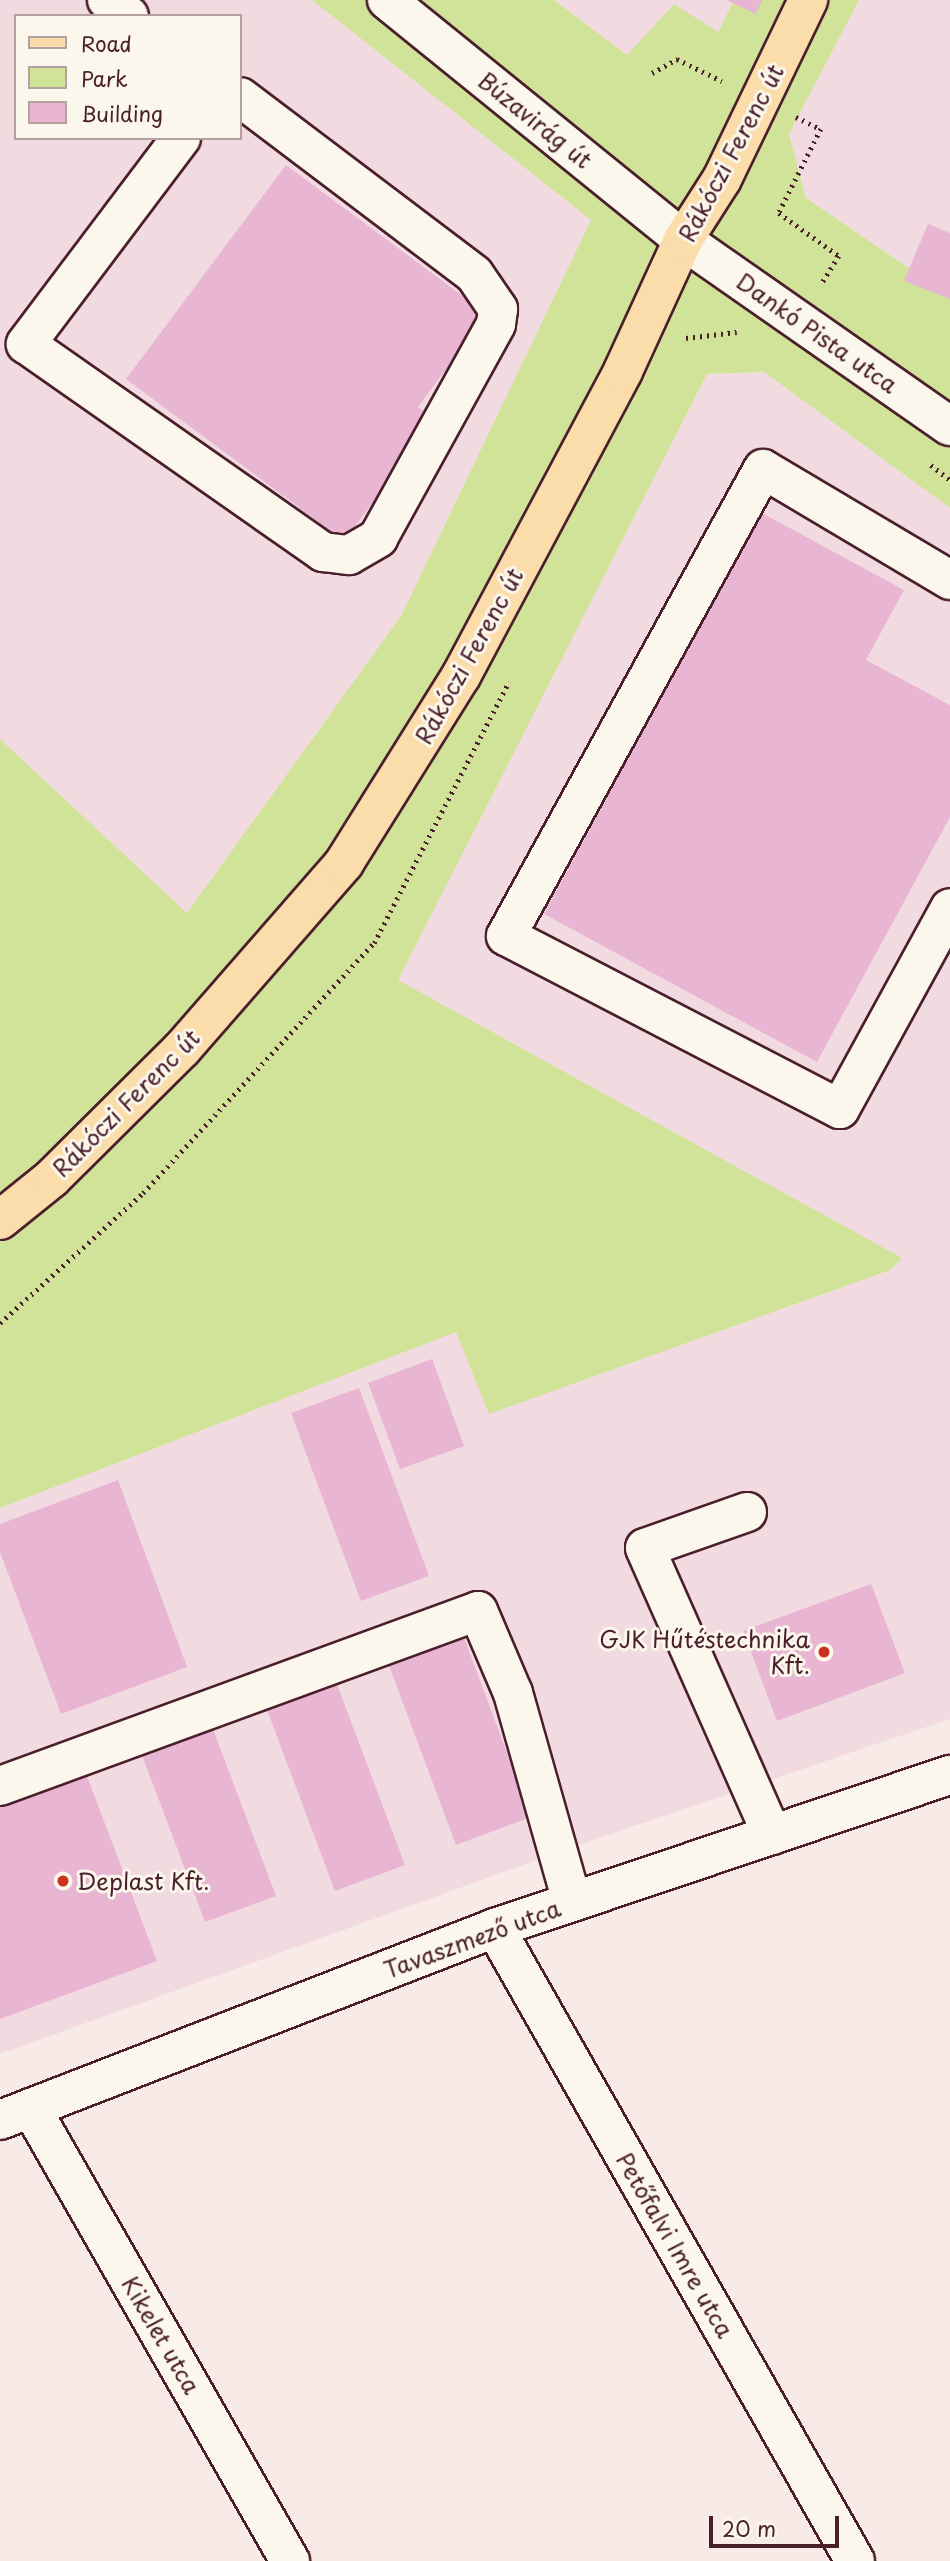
<!DOCTYPE html>
<html>
<head>
<meta charset="utf-8">
<style>
	body { margin:0 }
	#map { position:relative; width:950px; height:2561px; overflow:hidden; background:#f7eae7; font-family:"Playpen Sans",sans-serif }
	div>[style] { position:absolute }
	.built>* { inset:0; background:#f2dae1 }
	.green>* { inset:0; background:#d0e398 }
	.building>* { inset:0; background:#e8b5d3 }
	.path>* { height:4.5px; margin-top:-2.25px; transform-origin:0; background:repeating-linear-gradient(90deg,#4a1f2b 0 2px,transparent 0 7px) }
	.roads { filter:drop-shadow(2px 0 #4a1f2b) drop-shadow(-2px 0 #4a1f2b) drop-shadow(0 2px #4a1f2b) drop-shadow(0 -2px #4a1f2b) }
	.minor>* { height:38px; margin:-19px; padding:0 19px; transform-origin:19px; border-radius:19px; background:#fbf7ec }
	.major>* { height:38px; margin:-19px; padding:0 19px; transform-origin:19px; border-radius:19px; background:#fbdcab }
	.dots>* { width:19px; height:19px; translate:-50% -50%; box-sizing:border-box; border:4px solid #fbf7ec; border-radius:50% }
	span { translate:-50% -50%; white-space:nowrap; text-align:center; line-height:1.15; -webkit-text-stroke:6px #fbf7ec; paint-order:stroke }
	.street-label { font-size:23px; color:#4a1f2b }
	.poi-label { font-size:23px; color:#4a1f2b }
	.right { translate:-100% -50%; text-align:right }
	.left { translate:0 -50%; text-align:left }
	.legend { position:absolute; left:14px; top:14px; width:228px; height:126px; box-sizing:border-box; background:#fbf7ec; border:2px solid #b4a19f; margin:0; padding:9px 12px; list-style:none; font-size:21px; color:#4a1f2b }
	.legend li { display:flex; align-items:center; gap:14px; height:35px }
	.legend b { width:35px; border:2px solid #b4a19f }
	.scale { position:absolute; left:709px; top:2516px; width:130px; height:32px; box-sizing:border-box; border:4px solid #4a1f2b; border-top:0; padding-left:9px; font-size:21px; line-height:24px; white-space:nowrap; color:#4a1f2b; -webkit-text-stroke:5px #fbf7ec; paint-order:stroke }
</style>
</head>
<body>
<div id="map">
	<div class="built">
		<div style="clip-path:polygon(evenodd,0 0,312px 0,591px 220px,401px 616px,187px 913px,0 739px,0 0,16px 16px,240px 16px,240px 138px,16px 138px,16px 16px)"></div>
		<div style="clip-path:polygon(554px 0,734px 0,718px 32px,674px 5px,627px 55px)"></div>
		<div style="clip-path:polygon(859px 0,950px 0,950px 296px,806px 198px,789px 134px)"></div>
		<div style="clip-path:polygon(764px 372px,950px 508px,950px 1719px,581px 1844px,0 2054px,0 1508px,456px 1332px,489px 1414px,890px 1270px,902px 1258px,397px 980px,707px 374px)"></div>
	</div>
	<div class="green">
		<div style="clip-path:polygon(312px 0,554px 0,627px 55px,674px 4px,718px 32px,734px 0,859px 0,789px 134px,806px 198px,950px 296px,950px 508px,764px 372px,707px 374px,398px 980px,902px 1258px,890px 1270px,489px 1414px,456px 1332px,0 1508px,0 739px,187px 913px,401px 616px,591px 220px)"></div>
	</div>
	<div class="building">
		<div style="clip-path:polygon(726px 0,762px 0,756px 14px)"></div>
		<div style="clip-path:polygon(286px 165px,487px 314px,418px 407px,435px 420px,344px 541px,126px 379px)"></div>
		<div style="clip-path:polygon(928px 224px,950px 233px,950px 299px,904px 281px)"></div>
		<div style="clip-path:polygon(762px 513px,904px 590px,866px 660px,950px 705px,950px 817px,817px 1062px,544px 914px)"></div>
		<div style="clip-path:polygon(432px 1359px,464px 1446px,400px 1469px,368px 1383px)"></div>
		<div style="clip-path:polygon(359px 1388px,429px 1576px,361px 1601px,291px 1413px)"></div>
		<div style="clip-path:polygon(118px 1480px,187px 1667px,61px 1714px,0 1552px,0 1524px)"></div>
		<div style="clip-path:polygon(871px 1584px,905px 1673px,777px 1721px,743px 1631px)"></div>
		<div style="clip-path:polygon(460px 1627px,531px 1817px,456px 1845px,385px 1655px)"></div>
		<div style="clip-path:polygon(333px 1674px,405px 1865px,335px 1891px,263px 1699px)"></div>
		<div style="clip-path:polygon(208px 1716px,276px 1896px,205px 1922px,137px 1742px)"></div>
		<div style="clip-path:polygon(85px 1771px,157px 1961px,0 2019px,0 1802px)"></div>
	</div>
	<div class="path">
		<div style="left:652px;top:73px;width:29px;rotate:-29deg"></div>
		<div style="left:677px;top:59px;width:50px;rotate:26.1deg"></div>
		<div style="left:796px;top:117px;width:28px;rotate:26deg"></div>
		<div style="left:821px;top:129px;width:94px;rotate:116.6deg"></div>
		<div style="left:779px;top:213px;width:74px;rotate:35.6deg"></div>
		<div style="left:839px;top:256px;width:34px;rotate:122deg"></div>
		<div style="left:686px;top:338px;width:51px;rotate:-6.7deg"></div>
		<div style="left:931px;top:465px;width:24px;rotate:38deg"></div>
		<div style="left:0;top:1323px;width:193px;rotate:-42.3deg"></div>
		<div style="left:143px;top:1193px;width:340px;rotate:-47.3deg"></div>
		<div style="left:374px;top:943px;width:294px;rotate:-62.7deg"></div>
	</div>
	<div class="roads">
		<div class="minor">
			<div style="left:107px;top:0;width:27px;rotate:36deg"></div>
			<div style="left:387px;top:0;width:381px;rotate:39deg"></div>
			<div style="left:683px;top:240px;width:325px;rotate:34.9deg"></div>
			<div style="left:181px;top:138px;width:258px;rotate:127deg"></div>
			<div style="left:26px;top:344px;width:363px;rotate:35deg"></div>
			<div style="left:323px;top:552px;width:26px;rotate:7deg"></div>
			<div style="left:349px;top:555px;width:34px;rotate:-30deg"></div>
			<div style="left:378px;top:538px;width:244px;rotate:-61.1deg"></div>
			<div style="left:496px;top:324px;width:15px;rotate:-82deg"></div>
			<div style="left:498px;top:309px;width:42px;rotate:-124.4deg"></div>
			<div style="left:474px;top:274px;width:293px;rotate:-142.9deg"></div>
			<div style="left:950px;top:580px;width:217px;rotate:-149.3deg"></div>
			<div style="left:763px;top:469px;width:533px;rotate:118.82deg"></div>
			<div style="left:506px;top:936px;width:376px;rotate:27.4deg"></div>
			<div style="left:840px;top:1109px;width:229px;rotate:-61.3deg"></div>
			<div style="left:747px;top:1512px;width:108px;rotate:160.6deg"></div>
			<div style="left:645px;top:1548px;width:314px;rotate:66.1deg"></div>
			<div style="left:0;top:1786px;width:509px;rotate:-20.11deg"></div>
			<div style="left:478px;top:1611px;width:89px;rotate:66.9deg"></div>
			<div style="left:513px;top:1693px;width:217px;rotate:74.2deg"></div>
			<div style="left:495px;top:1928px;width:728px;rotate:60.37deg"></div>
			<div style="left:31px;top:2108px;width:522px;rotate:60.24deg"></div>
			<div style="left:0;top:2120px;width:531px;rotate:-21.2deg"></div>
			<div style="left:495px;top:1928px;width:480px;rotate:-18.6deg"></div>
		</div>
		<div class="major">
			<div style="left:0;top:1220px;width:67px;rotate:-38.9deg"></div>
			<div style="left:52px;top:1178px;width:183px;rotate:-44.8deg"></div>
			<div style="left:182px;top:1049px;width:247px;rotate:-48.9deg"></div>
			<div style="left:344px;top:863px;width:221px;rotate:-58deg"></div>
			<div style="left:461px;top:676px;width:345px;rotate:-62deg"></div>
			<div style="left:623px;top:371px;width:144px;rotate:-65.4deg"></div>
			<div style="left:683px;top:240px;width:72px;rotate:-57.4deg"></div>
			<div style="left:722px;top:179px;width:199px;rotate:-64.3deg"></div>
		</div>
	</div>
	<div class="dots">
		<div style="left:824px;top:1652px;background:#c8321e"></div>
		<div style="left:63px;top:1881px;background:#c8321e"></div>
	</div>
	<div class="street-label">
		<span style="left:535px;top:120px;rotate:39deg">Búzavirág út</span>
		<span style="left:731px;top:153px;rotate:-62deg">Rákóczi Ferenc út</span>
		<span style="left:817px;top:333px;rotate:35deg">Dankó Pista utca</span>
		<span style="left:469px;top:656px;rotate:-61deg">Rákóczi Ferenc út</span>
		<span style="left:126px;top:1103px;rotate:-45deg">Rákóczi Ferenc út</span>
		<span style="left:472px;top:1939px;rotate:-20deg">Tavaszmező utca</span>
		<span style="left:675px;top:2245px;rotate:60deg">Petőfalvi Imre utca</span>
		<span style="left:161px;top:2335px;rotate:60deg">Kikelet utca</span>
	</div>
	<div class="poi-label">
		<span class="right" style="left:810px;top:1652px">GJK Hűtéstechnika<br>Kft.</span>
		<span class="left" style="left:77px;top:1881px">Deplast Kft.</span>
	</div>
	<ul class="legend">
	<li><b style="height:9px;background:#fbdcab"></b>Road</li>
	<li><b style="height:19px;background:#d0e398"></b>Park</li>
	<li><b style="height:19px;background:#e8b5d3"></b>Building</li>
	</ul>
	<div class="scale">20 m</div>
</div>
</body>
</html>
